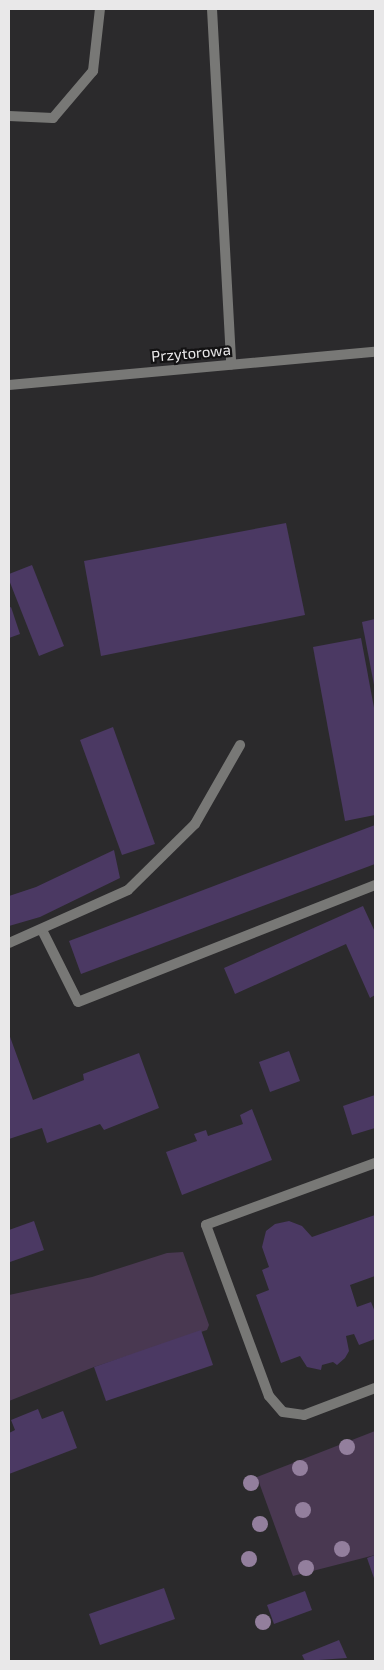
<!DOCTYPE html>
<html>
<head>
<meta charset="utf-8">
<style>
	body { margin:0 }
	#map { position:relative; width:384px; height:1670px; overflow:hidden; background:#2b2a2c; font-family:"Exo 2",sans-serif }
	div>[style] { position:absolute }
	.green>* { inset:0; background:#493851 }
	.building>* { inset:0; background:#4b3963 }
	.service>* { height:10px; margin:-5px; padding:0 5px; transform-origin:5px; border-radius:5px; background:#787876 }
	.tertiary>* { height:10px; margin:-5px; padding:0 5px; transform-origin:5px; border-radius:5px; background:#787876 }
	.trees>* { width:16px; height:16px; margin:-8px; border-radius:50%; background:#937f9d }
	span { translate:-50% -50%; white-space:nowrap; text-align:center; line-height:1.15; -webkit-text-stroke:4.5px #131213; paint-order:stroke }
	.street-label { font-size:15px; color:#e9e8e9 }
	.frame { position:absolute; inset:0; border:10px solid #e9e8e9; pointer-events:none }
</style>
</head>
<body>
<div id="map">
	<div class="green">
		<div style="clip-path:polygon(183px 1252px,209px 1325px,207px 1330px,94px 1367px,9px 1401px,9px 1295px,92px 1277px,167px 1253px)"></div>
		<div style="clip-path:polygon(375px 1431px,375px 1555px,293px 1576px,257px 1477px)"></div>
	</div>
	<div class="building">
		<div style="clip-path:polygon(286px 523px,305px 615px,101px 656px,84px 561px)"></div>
		<div style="clip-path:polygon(32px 565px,64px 646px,39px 656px,9px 580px,9px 574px)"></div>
		<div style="clip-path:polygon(11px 607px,20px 634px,9px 638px,9px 608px)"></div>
		<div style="clip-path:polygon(375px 619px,375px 685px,374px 685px,362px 622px)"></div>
		<div style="clip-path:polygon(361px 638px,375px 713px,375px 815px,345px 821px,313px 647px)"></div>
		<div style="clip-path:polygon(113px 727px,155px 844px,122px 855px,80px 740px)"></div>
		<div style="clip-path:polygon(375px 825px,375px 864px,81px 974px,69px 941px)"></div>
		<div style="clip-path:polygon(114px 850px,120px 878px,40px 917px,9px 926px,9px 896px,36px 887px)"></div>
		<div style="clip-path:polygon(363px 906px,375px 932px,375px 995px,370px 998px,346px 944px,235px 994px,224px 968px)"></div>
		<div style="clip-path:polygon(9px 1034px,33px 1100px,84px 1080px,83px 1074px,139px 1053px,159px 1108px,104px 1130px,100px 1124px,47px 1143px,42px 1128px,9px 1139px)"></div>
		<div style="clip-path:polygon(289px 1051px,300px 1081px,270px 1092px,259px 1062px)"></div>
		<div style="clip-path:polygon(375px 1095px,375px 1128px,352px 1135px,343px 1106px)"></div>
		<div style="clip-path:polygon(252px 1109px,272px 1160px,182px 1195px,166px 1152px,197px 1141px,194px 1134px,206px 1130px,208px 1136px,243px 1124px,240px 1115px)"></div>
		<div style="clip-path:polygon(375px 1215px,375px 1276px,350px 1285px,357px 1307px,371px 1302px,375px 1312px,375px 1339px,359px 1345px,354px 1334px,346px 1336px,349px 1351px,345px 1358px,337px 1365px,333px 1362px,322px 1365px,321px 1370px,307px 1367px,300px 1356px,281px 1363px,256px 1295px,269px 1290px,262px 1270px,269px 1267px,262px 1247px,266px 1231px,275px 1224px,289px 1221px,302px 1226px,312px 1237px)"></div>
		<div style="clip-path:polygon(34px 1221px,44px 1250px,10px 1262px,9px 1230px)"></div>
		<div style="clip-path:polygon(201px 1330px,213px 1365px,106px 1401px,94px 1367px)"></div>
		<div style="clip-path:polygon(38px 1409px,42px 1419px,63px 1411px,77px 1448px,9px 1474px,9px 1433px,15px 1430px,11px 1420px)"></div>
		<div style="clip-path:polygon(375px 1555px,375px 1581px,367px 1558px)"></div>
		<div style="clip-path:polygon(164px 1588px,175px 1619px,100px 1645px,89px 1614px)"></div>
		<div style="clip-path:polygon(305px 1591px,312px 1610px,274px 1624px,267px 1605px)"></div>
		<div style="clip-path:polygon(339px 1640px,347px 1658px,305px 1661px,302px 1655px)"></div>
	</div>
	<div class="service">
		<div style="left:212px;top:9px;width:356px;rotate:86.9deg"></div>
		<div style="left:9px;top:116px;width:44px;rotate:2.6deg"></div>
		<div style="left:53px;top:118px;width:62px;rotate:-49.6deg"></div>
		<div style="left:93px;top:71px;width:62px;rotate:-83.6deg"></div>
		<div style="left:42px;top:930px;width:80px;rotate:63.4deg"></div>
		<div style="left:78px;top:1002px;width:319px;rotate:-21.5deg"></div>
		<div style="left:9px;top:943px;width:130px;rotate:-24deg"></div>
		<div style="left:128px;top:890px;width:94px;rotate:-44.6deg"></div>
		<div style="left:195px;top:824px;width:91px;rotate:-60.3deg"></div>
		<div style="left:375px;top:1163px;width:180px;rotate:159.9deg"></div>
		<div style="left:206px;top:1225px;width:182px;rotate:69.8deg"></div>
		<div style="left:269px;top:1396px;width:21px;rotate:49deg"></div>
		<div style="left:283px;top:1412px;width:21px;rotate:8deg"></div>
		<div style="left:304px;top:1415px;width:76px;rotate:-20.8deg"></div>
	</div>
	<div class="tertiary">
		<div style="left:9px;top:385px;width:367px;rotate:-5.2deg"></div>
	</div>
	<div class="trees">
		<div style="left:347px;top:1447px"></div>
		<div style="left:300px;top:1468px"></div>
		<div style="left:251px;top:1483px"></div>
		<div style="left:303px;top:1510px"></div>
		<div style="left:260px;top:1524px"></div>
		<div style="left:342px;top:1549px"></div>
		<div style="left:249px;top:1559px"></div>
		<div style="left:306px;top:1568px"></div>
		<div style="left:263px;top:1622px"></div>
	</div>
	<div class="street-label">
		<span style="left:191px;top:353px;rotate:-5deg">Przytorowa</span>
	</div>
	<div class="frame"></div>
</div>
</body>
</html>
